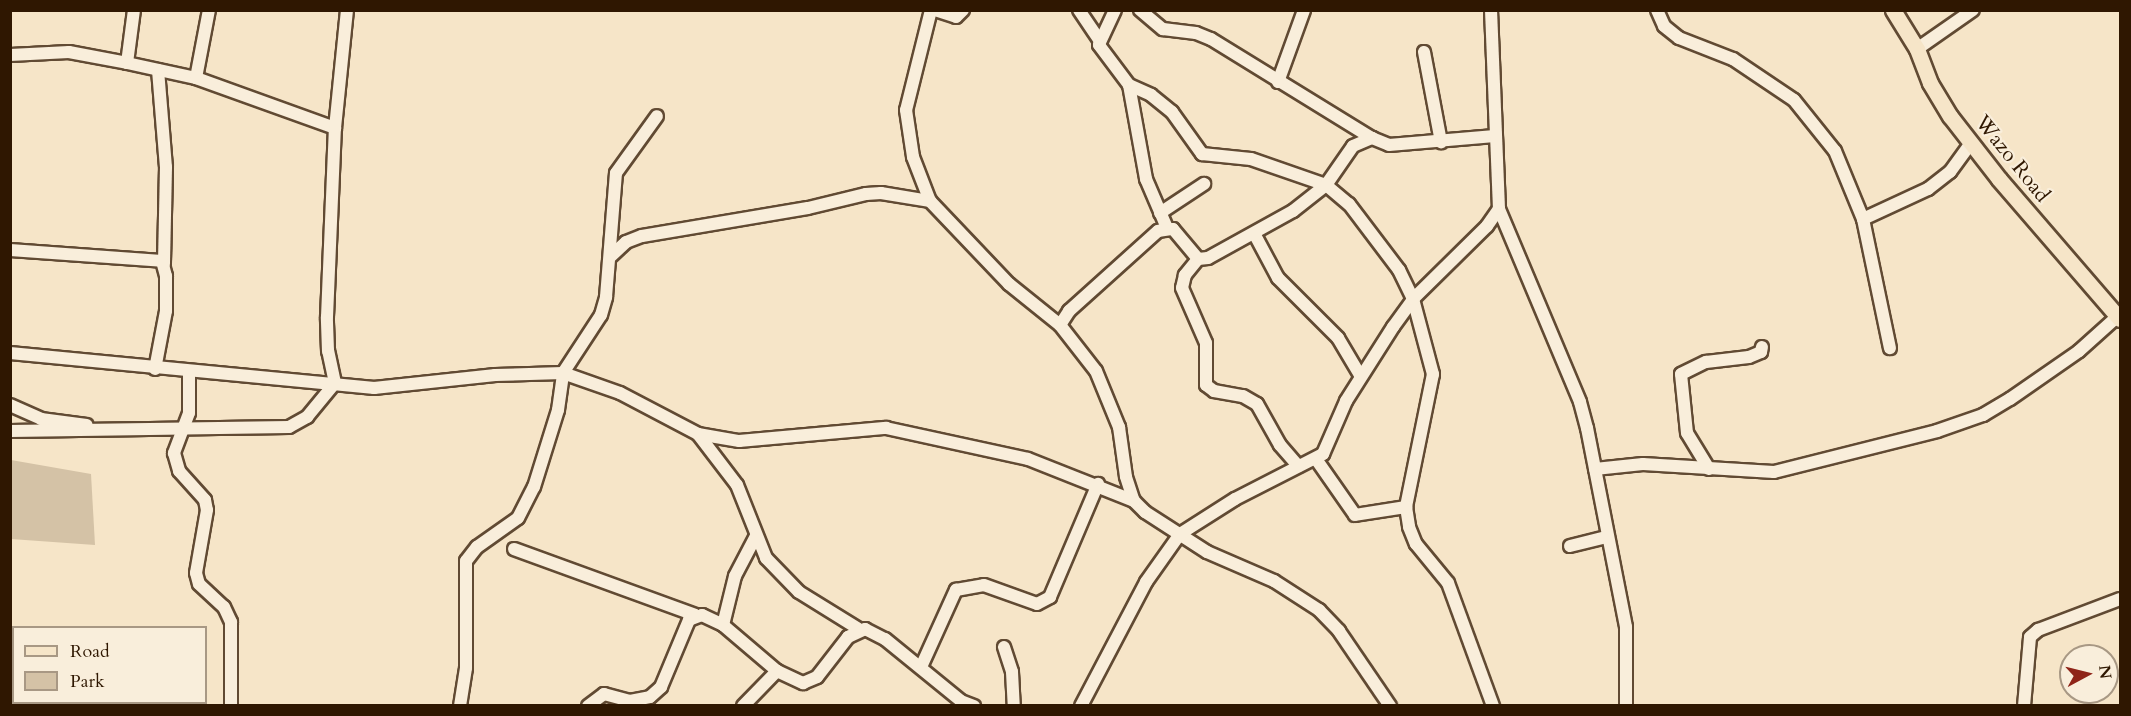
<!DOCTYPE html>
<html>
<head>
<meta charset="utf-8">
<style>
	body { margin:0 }
	#map { position:relative; width:2131px; height:716px; overflow:hidden; background:#f6e5c8; font-family:Cardo,serif }
	div>[style] { position:absolute }
	.green>* { inset:0; background:#d4c2a6 }
	.roads { filter:drop-shadow(2px 0 #614a33) drop-shadow(-2px 0 #614a33) drop-shadow(0 2px #614a33) drop-shadow(0 -2px #614a33) }
	.minor>* { height:12px; margin:-6px; padding:0 6px; transform-origin:6px; border-radius:6px; background:#f9eedb }
	.major>* { height:15px; margin:-7.5px; padding:0 7.5px; transform-origin:7.5px; border-radius:7.5px; background:#f6e5c8 }
	span { translate:-50% -50%; white-space:nowrap; text-align:center; line-height:1.15; -webkit-text-stroke:4.5px #f9eedb; paint-order:stroke }
	.street-label { font-size:21px; color:#2f1701 }
	.frame { position:absolute; inset:0; border:12px solid #2f1701; pointer-events:none }
	.legend { position:absolute; left:12px; top:626px; width:195px; height:78px; box-sizing:border-box; background:#f9eedb; border:2px solid #a89884; margin:0; padding:8px 10px; list-style:none; font-size:18px; color:#2f1701 }
	.legend li { display:flex; align-items:center; gap:12px; height:30px }
	.legend b { width:30px; border:2px solid #a89884 }
	.north { position:absolute; left:2059px; top:644px; width:60px; height:60px; box-sizing:border-box; background:#f9eedb; border:2px solid #a89884; border-radius:50%; rotate:83deg; font-size:16px; font-weight:700; line-height:24px; text-align:center; color:#2f1701 }
	.north::after { content:''; display:block; margin:auto; width:21px; height:27px; background:#8f2418; clip-path:polygon(50% 0,100% 100%,50% 72%,0 100%) }
</style>
</head>
<body>
<div id="map">
	<div class="green">
		<div style="clip-path:polygon(11px 460px,91px 474px,95px 545px,11px 539px)"></div>
	</div>
	<div class="roads">
		<div class="minor">
			<div style="left:931px;top:10px;width:103px;rotate:104deg"></div>
			<div style="left:906px;top:110px;width:48px;rotate:81.5deg"></div>
			<div style="left:913px;top:157px;width:47px;rotate:68.9deg"></div>
			<div style="left:930px;top:201px;width:115px;rotate:46.4deg"></div>
			<div style="left:1009px;top:284px;width:65px;rotate:38.8deg"></div>
			<div style="left:1060px;top:325px;width:58px;rotate:52deg"></div>
			<div style="left:1096px;top:371px;width:61px;rotate:67.7deg"></div>
			<div style="left:1119px;top:427px;width:50px;rotate:82deg"></div>
			<div style="left:1126px;top:477px;width:25px;rotate:72deg"></div>
			<div style="left:1134px;top:501px;width:16px;rotate:45deg"></div>
			<div style="left:1145px;top:512px;width:74px;rotate:32.8deg"></div>
			<div style="left:1207px;top:552px;width:73px;rotate:23.4deg"></div>
			<div style="left:1274px;top:581px;width:54px;rotate:32.8deg"></div>
			<div style="left:1319px;top:610px;width:29px;rotate:46deg"></div>
			<div style="left:1339px;top:631px;width:91px;rotate:55.8deg"></div>
			<div style="left:935px;top:10px;width:22px;rotate:18deg"></div>
			<div style="left:956px;top:17px;width:10px;rotate:-45deg"></div>
			<div style="left:1079px;top:10px;width:37px;rotate:56deg"></div>
			<div style="left:1115px;top:10px;width:38px;rotate:115deg"></div>
			<div style="left:1099px;top:45px;width:50px;rotate:53.1deg"></div>
			<div style="left:1129px;top:85px;width:96px;rotate:79.7deg"></div>
			<div style="left:1146px;top:179px;width:53px;rotate:66.8deg"></div>
			<div style="left:1140px;top:10px;width:30px;rotate:40deg"></div>
			<div style="left:1163px;top:29px;width:33px;rotate:7deg"></div>
			<div style="left:1196px;top:33px;width:16px;rotate:22deg"></div>
			<div style="left:1211px;top:39px;width:189px;rotate:31.6deg"></div>
			<div style="left:1372px;top:138px;width:18px;rotate:22deg"></div>
			<div style="left:1389px;top:145px;width:106px;rotate:-4.9deg"></div>
			<div style="left:1657px;top:10px;width:17px;rotate:66deg"></div>
			<div style="left:1664px;top:26px;width:19px;rotate:39deg"></div>
			<div style="left:1679px;top:38px;width:58px;rotate:21.3deg"></div>
			<div style="left:1733px;top:59px;width:73px;rotate:33.9deg"></div>
			<div style="left:1794px;top:100px;width:65px;rotate:51.2deg"></div>
			<div style="left:1835px;top:151px;width:74px;rotate:67.6deg"></div>
			<div style="left:1863px;top:219px;width:132px;rotate:78.2deg"></div>
			<div style="left:1917px;top:49px;width:68px;rotate:-34.9deg"></div>
			<div style="left:1424px;top:52px;width:92px;rotate:79.3deg"></div>
			<div style="left:10px;top:55px;width:59px;rotate:-2.9deg"></div>
			<div style="left:69px;top:52px;width:59px;rotate:10.7deg"></div>
			<div style="left:127px;top:63px;width:71px;rotate:12.3deg"></div>
			<div style="left:196px;top:78px;width:148px;rotate:19.8deg"></div>
			<div style="left:127px;top:63px;width:53px;rotate:-82.5deg"></div>
			<div style="left:158px;top:70px;width:97px;rotate:85.3deg"></div>
			<div style="left:166px;top:167px;width:97px;rotate:91.2deg"></div>
			<div style="left:196px;top:78px;width:69px;rotate:-79.2deg"></div>
			<div style="left:1278px;top:82px;width:77px;rotate:-70.1deg"></div>
			<div style="left:1129px;top:85px;width:24px;rotate:24deg"></div>
			<div style="left:1151px;top:95px;width:27px;rotate:39deg"></div>
			<div style="left:1172px;top:112px;width:52px;rotate:54.5deg"></div>
			<div style="left:1202px;top:154px;width:49px;rotate:5.8deg"></div>
			<div style="left:1251px;top:159px;width:79px;rotate:19.1deg"></div>
			<div style="left:1326px;top:185px;width:30px;rotate:40deg"></div>
			<div style="left:1349px;top:204px;width:83px;rotate:52.9deg"></div>
			<div style="left:1399px;top:270px;width:32px;rotate:64deg"></div>
			<div style="left:1413px;top:299px;width:78px;rotate:75.1deg"></div>
			<div style="left:1433px;top:374px;width:136px;rotate:101.5deg"></div>
			<div style="left:1406px;top:507px;width:20px;rotate:81deg"></div>
			<div style="left:1409px;top:527px;width:18px;rotate:68deg"></div>
			<div style="left:1416px;top:544px;width:50px;rotate:50.6deg"></div>
			<div style="left:1448px;top:583px;width:131px;rotate:69.9deg"></div>
			<div style="left:1499px;top:209px;width:209px;rotate:67.2deg"></div>
			<div style="left:1580px;top:402px;width:27px;rotate:75deg"></div>
			<div style="left:1587px;top:428px;width:203px;rotate:78.9deg"></div>
			<div style="left:1626px;top:627px;width:79px;rotate:90deg"></div>
			<div style="left:1160px;top:213px;width:53px;rotate:-33.4deg"></div>
			<div style="left:1863px;top:219px;width:72px;rotate:-24.8deg"></div>
			<div style="left:1928px;top:189px;width:28px;rotate:-38deg"></div>
			<div style="left:1950px;top:172px;width:36px;rotate:-54deg"></div>
			<div style="left:1255px;top:235px;width:49px;rotate:61.9deg"></div>
			<div style="left:1278px;top:278px;width:85px;rotate:45deg"></div>
			<div style="left:1338px;top:338px;width:43px;rotate:59.3deg"></div>
			<div style="left:10px;top:250px;width:152px;rotate:4.1deg"></div>
			<div style="left:162px;top:261px;width:16px;rotate:75deg"></div>
			<div style="left:166px;top:276px;width:35px;rotate:90deg"></div>
			<div style="left:166px;top:311px;width:59px;rotate:100.7deg"></div>
			<div style="left:610px;top:257px;width:22px;rotate:-43deg"></div>
			<div style="left:626px;top:242px;width:17px;rotate:-21deg"></div>
			<div style="left:642px;top:236px;width:168px;rotate:-9.6deg"></div>
			<div style="left:808px;top:208px;width:60px;rotate:-13.6deg"></div>
			<div style="left:866px;top:194px;width:15px;rotate:-4deg"></div>
			<div style="left:881px;top:193px;width:50px;rotate:9.3deg"></div>
			<div style="left:1198px;top:259px;width:21px;rotate:129deg"></div>
			<div style="left:1185px;top:275px;width:13px;rotate:103deg"></div>
			<div style="left:1182px;top:288px;width:60px;rotate:66.4deg"></div>
			<div style="left:1206px;top:343px;width:42px;rotate:90deg"></div>
			<div style="left:1206px;top:385px;width:10px;rotate:37deg"></div>
			<div style="left:1214px;top:391px;width:29px;rotate:10deg"></div>
			<div style="left:1243px;top:396px;width:16px;rotate:30deg"></div>
			<div style="left:1257px;top:404px;width:47px;rotate:60.7deg"></div>
			<div style="left:1280px;top:445px;width:28px;rotate:49deg"></div>
			<div style="left:1060px;top:325px;width:17px;rotate:-57deg"></div>
			<div style="left:1069px;top:311px;width:120px;rotate:-42deg"></div>
			<div style="left:1158px;top:231px;width:15px;rotate:-8deg"></div>
			<div style="left:1173px;top:229px;width:39px;rotate:50deg"></div>
			<div style="left:1198px;top:259px;width:10px;rotate:-6deg"></div>
			<div style="left:1208px;top:258px;width:97px;rotate:-28.9deg"></div>
			<div style="left:1293px;top:211px;width:42px;rotate:-38.2deg"></div>
			<div style="left:1326px;top:185px;width:47px;rotate:-55.3deg"></div>
			<div style="left:1353px;top:146px;width:21px;rotate:-23deg"></div>
			<div style="left:10px;top:353px;width:366px;rotate:5.5deg"></div>
			<div style="left:374px;top:388px;width:122px;rotate:-6.1deg"></div>
			<div style="left:495px;top:375px;width:68px;rotate:-1.7deg"></div>
			<div style="left:563px;top:373px;width:60px;rotate:19.3deg"></div>
			<div style="left:620px;top:393px;width:88px;rotate:27.7deg"></div>
			<div style="left:698px;top:434px;width:42px;rotate:9.7deg"></div>
			<div style="left:739px;top:441px;width:148px;rotate:-5.1deg"></div>
			<div style="left:886px;top:428px;width:145px;rotate:12.3deg"></div>
			<div style="left:1028px;top:459px;width:114px;rotate:21.6deg"></div>
			<div style="left:189px;top:373px;width:40px;rotate:90deg"></div>
			<div style="left:189px;top:413px;width:43px;rotate:110.6deg"></div>
			<div style="left:174px;top:453px;width:19px;rotate:74deg"></div>
			<div style="left:179px;top:471px;width:39px;rotate:48deg"></div>
			<div style="left:205px;top:500px;width:10px;rotate:79deg"></div>
			<div style="left:207px;top:510px;width:64px;rotate:99.9deg"></div>
			<div style="left:196px;top:573px;width:11px;rotate:75deg"></div>
			<div style="left:199px;top:584px;width:34px;rotate:43deg"></div>
			<div style="left:224px;top:607px;width:17px;rotate:65deg"></div>
			<div style="left:231px;top:622px;width:84px;rotate:90deg"></div>
			<div style="left:335px;top:383px;width:33px;rotate:-102deg"></div>
			<div style="left:328px;top:351px;width:34px;rotate:-92deg"></div>
			<div style="left:327px;top:317px;width:189px;rotate:-87.6deg"></div>
			<div style="left:335px;top:128px;width:119px;rotate:-84.2deg"></div>
			<div style="left:10px;top:405px;width:34px;rotate:24deg"></div>
			<div style="left:41px;top:419px;width:46px;rotate:7.4deg"></div>
			<div style="left:10px;top:431px;width:279px;rotate:-0.8deg"></div>
			<div style="left:289px;top:427px;width:21px;rotate:-29deg"></div>
			<div style="left:307px;top:417px;width:44px;rotate:-50.5deg"></div>
			<div style="left:698px;top:434px;width:64px;rotate:52.6deg"></div>
			<div style="left:737px;top:485px;width:79px;rotate:68.3deg"></div>
			<div style="left:766px;top:558px;width:47px;rotate:45.9deg"></div>
			<div style="left:799px;top:592px;width:70px;rotate:31.7deg"></div>
			<div style="left:1316px;top:459px;width:68px;rotate:55.1deg"></div>
			<div style="left:1355px;top:515px;width:52px;rotate:-8.9deg"></div>
			<div style="left:1595px;top:469px;width:48px;rotate:-5.9deg"></div>
			<div style="left:1643px;top:464px;width:131px;rotate:3.5deg"></div>
			<div style="left:1774px;top:472px;width:168px;rotate:-14.1deg"></div>
			<div style="left:1937px;top:431px;width:49px;rotate:-19.2deg"></div>
			<div style="left:1983px;top:415px;width:31px;rotate:-31deg"></div>
			<div style="left:2010px;top:399px;width:84px;rotate:-34.8deg"></div>
			<div style="left:2079px;top:351px;width:52px;rotate:-41.9deg"></div>
			<div style="left:1709px;top:469px;width:42px;rotate:-121.4deg"></div>
			<div style="left:1687px;top:433px;width:59px;rotate:-95.8deg"></div>
			<div style="left:1681px;top:374px;width:28px;rotate:-26deg"></div>
			<div style="left:1706px;top:362px;width:43px;rotate:-6.6deg"></div>
			<div style="left:1749px;top:357px;width:13px;rotate:-23deg"></div>
			<div style="left:1761px;top:352px;width:5px;rotate:-79deg"></div>
			<div style="left:1570px;top:546px;width:38px;rotate:-14deg"></div>
			<div style="left:514px;top:549px;width:193px;rotate:20deg"></div>
			<div style="left:723px;top:625px;width:50px;rotate:-76.2deg"></div>
			<div style="left:735px;top:576px;width:45px;rotate:-62.3deg"></div>
			<div style="left:1004px;top:647px;width:26px;rotate:72deg"></div>
			<div style="left:1012px;top:672px;width:34px;rotate:87deg"></div>
			<div style="left:921px;top:667px;width:85px;rotate:-65.6deg"></div>
			<div style="left:956px;top:590px;width:28px;rotate:-10deg"></div>
			<div style="left:984px;top:585px;width:56px;rotate:19.7deg"></div>
			<div style="left:1037px;top:604px;width:15px;rotate:-28deg"></div>
			<div style="left:1050px;top:597px;width:123px;rotate:-67deg"></div>
			<div style="left:460px;top:706px;width:38px;rotate:-81deg"></div>
			<div style="left:466px;top:668px;width:107px;rotate:-90deg"></div>
			<div style="left:466px;top:561px;width:18px;rotate:-52deg"></div>
			<div style="left:477px;top:547px;width:50px;rotate:-35.3deg"></div>
			<div style="left:518px;top:518px;width:35px;rotate:-63deg"></div>
			<div style="left:534px;top:487px;width:81px;rotate:-72.7deg"></div>
			<div style="left:558px;top:410px;width:37px;rotate:-82deg"></div>
			<div style="left:563px;top:373px;width:69px;rotate:-56.8deg"></div>
			<div style="left:601px;top:315px;width:19px;rotate:-74deg"></div>
			<div style="left:606px;top:297px;width:124px;rotate:-85.4deg"></div>
			<div style="left:616px;top:173px;width:70px;rotate:-54.3deg"></div>
			<div style="left:588px;top:706px;width:20px;rotate:-37deg"></div>
			<div style="left:604px;top:694px;width:27px;rotate:15deg"></div>
			<div style="left:630px;top:701px;width:20px;rotate:-11deg"></div>
			<div style="left:650px;top:697px;width:15px;rotate:-42deg"></div>
			<div style="left:661px;top:687px;width:73px;rotate:-67.3deg"></div>
			<div style="left:689px;top:620px;width:14px;rotate:-21deg"></div>
			<div style="left:702px;top:615px;width:23px;rotate:25deg"></div>
			<div style="left:723px;top:625px;width:71px;rotate:40.4deg"></div>
			<div style="left:777px;top:671px;width:29px;rotate:25deg"></div>
			<div style="left:803px;top:683px;width:15px;rotate:-23deg"></div>
			<div style="left:817px;top:677px;width:51px;rotate:-52.2deg"></div>
			<div style="left:848px;top:637px;width:19px;rotate:-25deg"></div>
			<div style="left:865px;top:629px;width:22px;rotate:27deg"></div>
			<div style="left:885px;top:639px;width:98px;rotate:39.2deg"></div>
			<div style="left:961px;top:701px;width:14px;rotate:21deg"></div>
			<div style="left:743px;top:706px;width:49px;rotate:-45.8deg"></div>
			<div style="left:1081px;top:706px;width:140px;rotate:-62.3deg"></div>
			<div style="left:1146px;top:582px;width:59px;rotate:-54.7deg"></div>
			<div style="left:1180px;top:534px;width:65px;rotate:-32.5deg"></div>
			<div style="left:1235px;top:499px;width:99px;rotate:-27.1deg"></div>
			<div style="left:1323px;top:454px;width:58px;rotate:-66.5deg"></div>
			<div style="left:1346px;top:401px;width:88px;rotate:-57.6deg"></div>
			<div style="left:1393px;top:327px;width:34px;rotate:-54deg"></div>
			<div style="left:1413px;top:299px;width:104px;rotate:-44.6deg"></div>
			<div style="left:1487px;top:226px;width:21px;rotate:-55deg"></div>
			<div style="left:1499px;top:209px;width:199px;rotate:-92.3deg"></div>
			<div style="left:2024px;top:706px;width:69px;rotate:-85deg"></div>
			<div style="left:2030px;top:637px;width:11px;rotate:-41deg"></div>
			<div style="left:2038px;top:630px;width:88px;rotate:-20.7deg"></div>
		</div>
		<div class="major">
			<div style="left:1893px;top:10px;width:46px;rotate:58.4deg"></div>
			<div style="left:1917px;top:49px;width:36px;rotate:69deg"></div>
			<div style="left:1930px;top:83px;width:39px;rotate:59deg"></div>
			<div style="left:1950px;top:116px;width:80px;rotate:52.1deg"></div>
			<div style="left:1999px;top:179px;width:185px;rotate:49.2deg"></div>
		</div>
	</div>
	<div class="street-label">
		<span style="left:2012px;top:159px;rotate:51deg">Wazo Road</span>
	</div>
	<div class="frame"></div>
	<ul class="legend">
	<li><b style="height:8px;background:#f6e5c8"></b>Road</li>
	<li><b style="height:16px;background:#d4c2a6"></b>Park</li>
	</ul>
	<div class="north">N</div>
</div>
</body>
</html>
